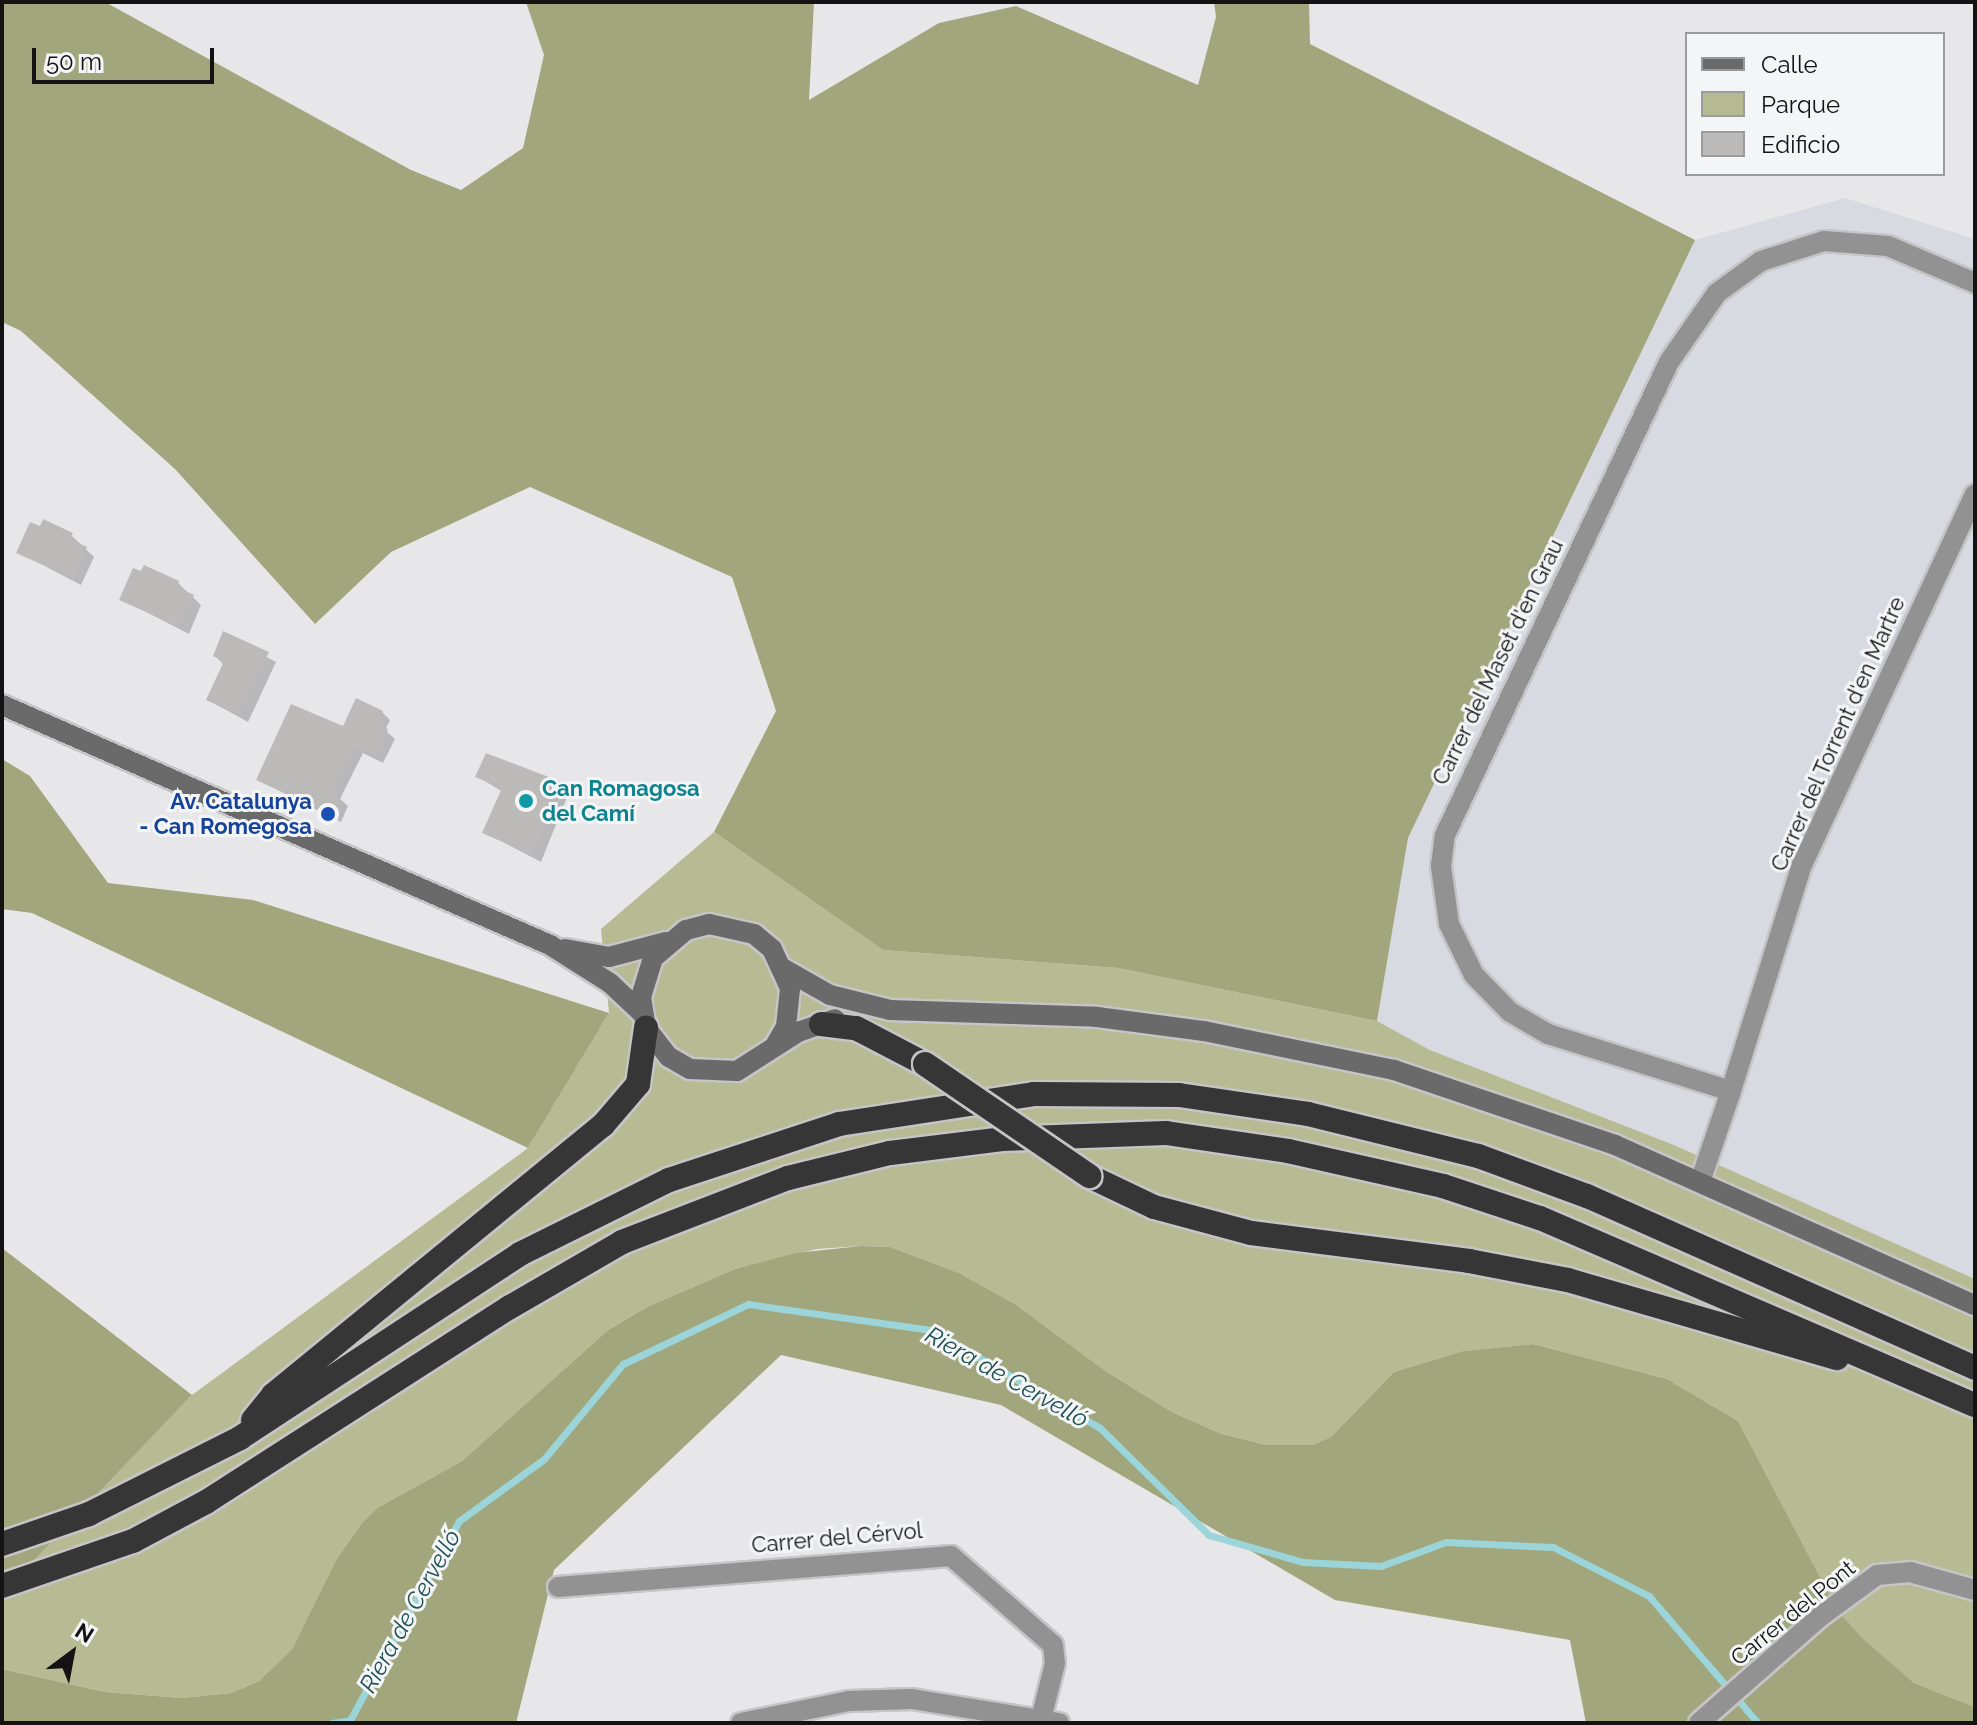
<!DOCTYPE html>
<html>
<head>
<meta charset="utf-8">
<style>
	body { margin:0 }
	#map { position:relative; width:1977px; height:1725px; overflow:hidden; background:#e7e7e9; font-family:Raleway,sans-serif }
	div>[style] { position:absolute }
	.built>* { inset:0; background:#d8dae2 }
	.green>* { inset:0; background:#b7bb94 }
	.forest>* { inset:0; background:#a1a67c }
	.shadow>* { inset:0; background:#0003 }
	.stream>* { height:7px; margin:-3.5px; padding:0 3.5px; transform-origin:3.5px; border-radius:3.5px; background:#9bd4d9 }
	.building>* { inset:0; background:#bbbab9 }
	.roads { filter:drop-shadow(2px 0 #c5c5c7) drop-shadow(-2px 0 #c5c5c7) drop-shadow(0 2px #c5c5c7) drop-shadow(0 -2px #c5c5c7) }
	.street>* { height:20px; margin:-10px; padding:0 10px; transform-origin:10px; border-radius:10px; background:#939292 }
	.secondary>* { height:20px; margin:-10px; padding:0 10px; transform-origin:10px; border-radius:10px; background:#6b6a6a }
	.highway>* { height:24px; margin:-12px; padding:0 12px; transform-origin:12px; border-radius:12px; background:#373636 }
	.bridges { filter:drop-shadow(2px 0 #c5c5c7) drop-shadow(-2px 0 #c5c5c7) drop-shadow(0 2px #c5c5c7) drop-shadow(0 -2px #c5c5c7) }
	.highway-bridge>* { height:24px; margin:-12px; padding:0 12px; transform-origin:12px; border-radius:12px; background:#373636 }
	.dots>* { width:22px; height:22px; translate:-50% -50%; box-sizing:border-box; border:4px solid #f4f5f6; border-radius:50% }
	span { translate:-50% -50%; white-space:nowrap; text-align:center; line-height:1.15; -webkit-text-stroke:6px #f4f5f6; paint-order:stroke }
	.street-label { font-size:22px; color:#131314 }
	.culture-label { font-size:22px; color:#0d838f; font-weight:700 }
	.left { translate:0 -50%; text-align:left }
	.transit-label { font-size:22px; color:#164399; font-weight:700 }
	.right { translate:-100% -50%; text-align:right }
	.water-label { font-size:24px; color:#1e4f54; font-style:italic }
	.frame { position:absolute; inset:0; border:4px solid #131314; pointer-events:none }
	.legend { position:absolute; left:1685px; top:32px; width:260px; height:144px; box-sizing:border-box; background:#f4f5f6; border:2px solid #9a9b9c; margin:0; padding:10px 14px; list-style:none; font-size:24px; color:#131314 }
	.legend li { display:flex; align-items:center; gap:16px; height:40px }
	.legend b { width:40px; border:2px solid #9a9b9c }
	.north { position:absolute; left:32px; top:1613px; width:80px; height:80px; -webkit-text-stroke:6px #f4f5f6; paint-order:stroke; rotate:32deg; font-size:22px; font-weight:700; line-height:32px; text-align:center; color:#131314 }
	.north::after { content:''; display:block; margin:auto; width:28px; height:36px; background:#131314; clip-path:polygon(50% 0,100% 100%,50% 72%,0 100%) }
	.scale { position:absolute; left:32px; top:48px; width:182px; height:36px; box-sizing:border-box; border:4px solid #131314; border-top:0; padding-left:10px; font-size:24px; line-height:28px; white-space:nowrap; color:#131314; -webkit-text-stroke:6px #f4f5f6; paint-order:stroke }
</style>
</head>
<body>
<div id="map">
	<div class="built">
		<div style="clip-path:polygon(1845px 198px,1975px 239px,1975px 1279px,1674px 1145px,1430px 1050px,1377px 1021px,1408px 838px,1695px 240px)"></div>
	</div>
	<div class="green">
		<div style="clip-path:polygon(714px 832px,883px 950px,1118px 968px,1377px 1021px,1430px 1050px,1674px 1145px,1975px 1279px,1975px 1707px,1914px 1683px,1862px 1639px,1838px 1611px,1738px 1421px,1667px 1379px,1533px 1344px,1463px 1351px,1394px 1372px,1331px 1437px,1312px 1445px,1266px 1445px,1219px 1433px,1172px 1412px,1107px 1372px,1015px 1304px,959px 1273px,890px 1247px,861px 1246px,817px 1249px,735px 1269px,649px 1306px,608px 1330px,462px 1461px,377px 1508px,363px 1522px,337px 1558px,292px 1649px,259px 1681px,231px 1693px,182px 1698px,105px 1692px,2px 1669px,2px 1594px,192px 1395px,528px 1148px,609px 1013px,601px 929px)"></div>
	</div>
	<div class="forest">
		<div style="clip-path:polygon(2px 2px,105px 2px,411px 170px,461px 190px,523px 148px,544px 55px,526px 2px,814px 2px,809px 100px,939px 23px,1016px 6px,1198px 85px,1216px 17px,1214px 2px,1309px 2px,1310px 44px,1695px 240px,1408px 838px,1377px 1021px,1118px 968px,883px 950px,714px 832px,776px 711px,732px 577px,530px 487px,391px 552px,315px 624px,175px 469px,21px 331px,2px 322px)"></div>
		<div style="clip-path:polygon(2px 759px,30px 776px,108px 883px,253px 900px,609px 1013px,528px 1148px,32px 913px,2px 909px)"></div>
		<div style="clip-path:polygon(861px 1246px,890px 1247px,959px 1273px,1015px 1304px,1107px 1372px,1172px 1412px,1219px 1433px,1266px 1445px,1312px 1445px,1331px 1437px,1394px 1372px,1463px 1351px,1533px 1344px,1667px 1379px,1738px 1421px,1838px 1611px,1862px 1638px,1914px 1683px,1975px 1707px,1975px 1723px,1586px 1723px,1570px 1640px,1335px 1600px,1001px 1405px,781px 1355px,554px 1570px,516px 1723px,2px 1723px,2px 1669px,105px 1692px,182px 1698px,231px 1693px,259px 1681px,292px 1649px,337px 1558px,363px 1522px,377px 1508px,462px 1461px,608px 1330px,649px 1306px,735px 1269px,796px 1253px)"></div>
		<div style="clip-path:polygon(2px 1248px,192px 1395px,2px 1594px)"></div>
	</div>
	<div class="shadow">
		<div style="clip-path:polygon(71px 535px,94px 557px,81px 585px,18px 552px)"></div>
		<div style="clip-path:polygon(178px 583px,201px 605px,189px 634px,121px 599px)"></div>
		<div style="clip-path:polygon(224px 634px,276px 662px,248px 722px,208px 700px,224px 665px,215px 656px)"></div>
		<div style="clip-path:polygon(382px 712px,390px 720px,385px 730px,395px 739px,383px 763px,363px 753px,340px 799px,348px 806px,341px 822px,258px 780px,344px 728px)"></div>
		<div style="clip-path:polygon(478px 777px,561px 784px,569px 792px,541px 862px,484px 832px,503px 792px)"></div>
	</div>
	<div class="stream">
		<div style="left:332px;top:1723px;width:18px;rotate:-9deg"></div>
		<div style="left:350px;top:1720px;width:227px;rotate:-61.3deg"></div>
		<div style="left:459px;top:1521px;width:105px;rotate:-36.1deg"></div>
		<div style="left:544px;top:1459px;width:124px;rotate:-50.3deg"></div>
		<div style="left:623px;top:1364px;width:139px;rotate:-25.6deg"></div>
		<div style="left:748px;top:1304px;width:185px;rotate:8.1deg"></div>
		<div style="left:931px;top:1330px;width:195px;rotate:30.1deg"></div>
		<div style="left:1100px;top:1428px;width:153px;rotate:44.5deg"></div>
		<div style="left:1209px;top:1535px;width:98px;rotate:16deg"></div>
		<div style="left:1303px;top:1562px;width:78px;rotate:2.9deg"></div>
		<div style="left:1381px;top:1566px;width:69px;rotate:-20.3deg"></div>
		<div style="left:1446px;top:1542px;width:107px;rotate:2.7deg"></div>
		<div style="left:1553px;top:1547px;width:108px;rotate:27deg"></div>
		<div style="left:1649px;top:1596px;width:167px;rotate:49.4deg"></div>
	</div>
	<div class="building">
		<div style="clip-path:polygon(43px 519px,73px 533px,70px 539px,87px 547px,73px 578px,16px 553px,30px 522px,40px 526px)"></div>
		<div style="clip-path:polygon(144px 565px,179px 581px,177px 587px,194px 595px,180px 627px,119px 600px,133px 568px,141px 571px)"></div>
		<div style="clip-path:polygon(223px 631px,269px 652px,239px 715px,206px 700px,224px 661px,213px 656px)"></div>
		<div style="clip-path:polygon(356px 698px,383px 711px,377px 724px,388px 729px,375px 756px,354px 746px,332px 793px,341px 797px,333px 815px,256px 780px,291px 704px,343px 726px)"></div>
		<div style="clip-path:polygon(486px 753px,562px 782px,532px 855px,482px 833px,502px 788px,475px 777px)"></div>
	</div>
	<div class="roads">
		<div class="street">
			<div style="left:1731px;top:1091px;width:237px;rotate:-72.6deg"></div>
			<div style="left:1802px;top:865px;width:409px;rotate:-65deg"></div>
			<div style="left:1700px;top:1182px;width:96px;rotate:-71.2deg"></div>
			<div style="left:1731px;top:1091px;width:192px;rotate:-162.7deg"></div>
			<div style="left:1548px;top:1034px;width:44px;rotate:-149.9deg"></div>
			<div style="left:1510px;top:1012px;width:52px;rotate:-134.2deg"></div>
			<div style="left:1474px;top:975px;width:57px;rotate:-116.1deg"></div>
			<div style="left:1449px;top:924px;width:59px;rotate:-97.9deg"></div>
			<div style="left:1441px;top:866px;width:31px;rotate:-83deg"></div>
			<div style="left:1445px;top:835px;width:523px;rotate:-64.66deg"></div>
			<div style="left:1669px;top:362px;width:84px;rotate:-55.2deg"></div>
			<div style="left:1717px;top:293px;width:54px;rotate:-36deg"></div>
			<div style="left:1761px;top:261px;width:66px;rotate:-17.6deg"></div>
			<div style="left:1824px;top:241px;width:64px;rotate:4.5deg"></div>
			<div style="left:1888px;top:246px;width:95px;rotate:23deg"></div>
			<div style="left:558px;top:1587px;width:394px;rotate:-4.5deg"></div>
			<div style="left:951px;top:1556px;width:135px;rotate:41.1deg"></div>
			<div style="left:1053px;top:1645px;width:18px;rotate:84deg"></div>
			<div style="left:1055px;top:1663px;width:62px;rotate:104deg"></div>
			<div style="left:741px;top:1723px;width:110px;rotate:-11.5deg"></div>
			<div style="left:849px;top:1701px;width:63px;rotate:-1.8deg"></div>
			<div style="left:912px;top:1699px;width:149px;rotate:9.3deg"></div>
			<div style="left:1699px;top:1723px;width:162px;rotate:-41.3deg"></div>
			<div style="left:1821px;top:1616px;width:69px;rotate:-36.2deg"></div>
			<div style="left:1877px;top:1575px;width:33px;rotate:-5deg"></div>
			<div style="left:1910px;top:1572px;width:67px;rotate:15.5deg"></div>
		</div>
		<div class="secondary">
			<div style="left:2px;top:705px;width:598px;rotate:23.65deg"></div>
			<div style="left:550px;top:945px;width:71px;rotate:32.3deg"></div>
			<div style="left:610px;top:983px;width:44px;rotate:43.2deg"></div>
			<div style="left:565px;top:949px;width:45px;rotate:10.3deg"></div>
			<div style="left:609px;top:957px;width:59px;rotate:-14.7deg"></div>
			<div style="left:784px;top:969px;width:53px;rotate:29.5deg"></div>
			<div style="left:830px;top:995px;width:62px;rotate:14deg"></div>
			<div style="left:890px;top:1010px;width:207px;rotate:1.9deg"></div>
			<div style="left:1097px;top:1017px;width:108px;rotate:7.5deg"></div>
			<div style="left:1204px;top:1031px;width:194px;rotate:11.6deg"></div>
			<div style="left:1394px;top:1070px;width:233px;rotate:18.7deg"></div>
			<div style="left:1615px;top:1145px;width:394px;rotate:24deg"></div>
			<div style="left:776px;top:1044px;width:20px;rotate:-60deg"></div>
			<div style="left:786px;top:1027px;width:39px;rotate:-84deg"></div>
			<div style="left:790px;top:988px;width:43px;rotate:-114.8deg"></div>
			<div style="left:772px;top:949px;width:23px;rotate:-140deg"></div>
			<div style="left:754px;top:934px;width:46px;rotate:-167.5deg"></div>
			<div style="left:709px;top:924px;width:24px;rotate:165deg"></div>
			<div style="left:686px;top:930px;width:43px;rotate:139.7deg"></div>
			<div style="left:653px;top:958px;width:41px;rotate:107.1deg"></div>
			<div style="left:641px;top:997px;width:31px;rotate:81deg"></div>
			<div style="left:646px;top:1028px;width:37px;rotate:52deg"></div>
			<div style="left:669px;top:1057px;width:24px;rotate:30deg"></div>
			<div style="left:690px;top:1069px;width:47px;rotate:2.4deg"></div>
			<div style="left:737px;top:1071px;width:72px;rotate:-32.6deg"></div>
			<div style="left:798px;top:1032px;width:39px;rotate:-19deg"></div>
		</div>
		<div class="highway">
			<div style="left:821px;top:1024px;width:35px;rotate:7deg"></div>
			<div style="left:856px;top:1028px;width:78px;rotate:27.6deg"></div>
			<div style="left:1089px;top:1176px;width:72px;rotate:25.5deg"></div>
			<div style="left:1154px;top:1207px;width:100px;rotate:15deg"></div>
			<div style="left:1251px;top:1233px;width:220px;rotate:7.3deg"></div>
			<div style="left:1469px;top:1261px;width:101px;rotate:10.9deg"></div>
			<div style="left:1568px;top:1280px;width:280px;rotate:16.2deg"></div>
			<div style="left:253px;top:1420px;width:32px;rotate:-51deg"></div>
			<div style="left:273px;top:1395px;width:426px;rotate:-39.3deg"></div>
			<div style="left:603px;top:1125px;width:54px;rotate:-49.5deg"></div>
			<div style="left:638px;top:1084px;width:57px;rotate:-81.9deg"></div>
			<div style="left:2px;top:1544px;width:92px;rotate:-19deg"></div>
			<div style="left:89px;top:1514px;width:169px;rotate:-26.7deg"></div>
			<div style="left:240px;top:1438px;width:335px;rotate:-33.3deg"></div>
			<div style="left:520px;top:1254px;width:166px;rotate:-26.4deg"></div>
			<div style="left:669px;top:1180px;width:179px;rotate:-18.2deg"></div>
			<div style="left:839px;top:1124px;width:197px;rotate:-8.7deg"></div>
			<div style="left:1034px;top:1094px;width:145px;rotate:0.4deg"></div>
			<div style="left:1179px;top:1095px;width:130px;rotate:8.4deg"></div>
			<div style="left:1308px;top:1114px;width:175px;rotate:13.9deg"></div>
			<div style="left:1478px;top:1156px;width:116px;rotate:20.2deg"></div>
			<div style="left:1587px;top:1196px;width:424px;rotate:23.9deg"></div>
			<div style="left:2px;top:1586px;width:139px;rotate:-19deg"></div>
			<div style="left:133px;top:1541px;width:83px;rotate:-28.1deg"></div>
			<div style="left:206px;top:1502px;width:361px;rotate:-32.7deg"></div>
			<div style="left:510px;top:1307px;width:129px;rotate:-30.1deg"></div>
			<div style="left:622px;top:1242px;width:178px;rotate:-21.1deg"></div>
			<div style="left:788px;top:1178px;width:105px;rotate:-13.8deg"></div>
			<div style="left:890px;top:1153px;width:113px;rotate:-7.1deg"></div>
			<div style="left:1002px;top:1139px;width:164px;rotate:-2.1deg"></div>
			<div style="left:1166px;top:1133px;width:123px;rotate:8.4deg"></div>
			<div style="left:1288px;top:1151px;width:159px;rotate:12.7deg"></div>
			<div style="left:1443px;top:1186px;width:102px;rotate:18.3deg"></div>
			<div style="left:1540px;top:1218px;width:473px;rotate:23.3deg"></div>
		</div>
	</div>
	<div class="bridges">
		<div class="highway-bridge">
			<div style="left:925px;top:1064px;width:199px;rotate:34.3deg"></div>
		</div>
	</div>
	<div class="dots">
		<div style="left:526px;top:801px;background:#0f9aa8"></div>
		<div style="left:328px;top:814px;background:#1a4fb4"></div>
	</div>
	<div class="street-label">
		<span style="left:1498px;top:662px;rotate:-64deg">Carrer del Maset d'en Grau</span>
		<span style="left:1838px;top:734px;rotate:-66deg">Carrer del Torrent d'en Martre</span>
		<span style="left:837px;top:1538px;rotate:-5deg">Carrer del Cérvol</span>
		<span style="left:1793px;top:1613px;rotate:-39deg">Carrer del Pont</span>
	</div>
	<div class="culture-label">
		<span class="left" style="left:542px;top:801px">Can Romagosa<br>del Camí</span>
	</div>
	<div class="transit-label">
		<span class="right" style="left:312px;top:814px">Av. Catalunya<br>- Can Romegosa</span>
	</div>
	<div class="water-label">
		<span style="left:1007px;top:1377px;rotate:29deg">Riera de Cervelló</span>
		<span style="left:410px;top:1611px;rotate:-61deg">Riera de Cervelló</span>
	</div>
	<div class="frame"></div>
	<ul class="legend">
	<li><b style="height:10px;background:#6b6a6a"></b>Calle</li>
	<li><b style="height:22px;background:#b7bb94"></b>Parque</li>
	<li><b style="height:22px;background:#bbbab9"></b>Edificio</li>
	</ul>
	<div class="north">N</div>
	<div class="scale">50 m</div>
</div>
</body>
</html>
